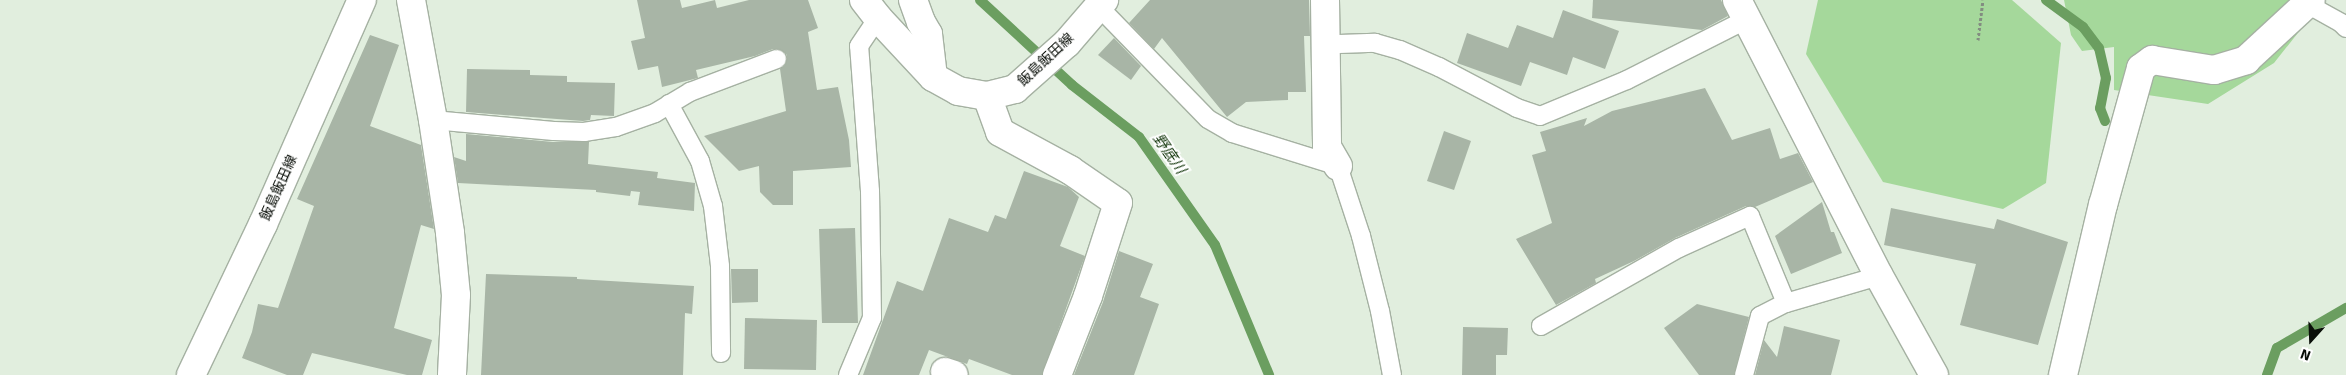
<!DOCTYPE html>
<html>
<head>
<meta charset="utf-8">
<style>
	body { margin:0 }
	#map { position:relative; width:2346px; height:375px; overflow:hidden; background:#e1eede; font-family:Signika,"Noto Sans JP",sans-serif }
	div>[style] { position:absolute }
	.green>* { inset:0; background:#a5d89b }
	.stream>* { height:10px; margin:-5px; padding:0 5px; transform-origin:5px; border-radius:5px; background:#6b9e60 }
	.building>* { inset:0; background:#a8b5a6 }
	.path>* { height:3px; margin-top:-1.5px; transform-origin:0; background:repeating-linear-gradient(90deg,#838d81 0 2.5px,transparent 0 5px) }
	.roads { filter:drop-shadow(1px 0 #a5b1a2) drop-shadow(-1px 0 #a5b1a2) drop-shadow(0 1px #a5b1a2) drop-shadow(0 -1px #a5b1a2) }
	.service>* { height:18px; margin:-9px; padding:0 9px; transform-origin:9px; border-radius:9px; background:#fff }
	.minor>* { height:28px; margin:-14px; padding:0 14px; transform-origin:14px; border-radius:14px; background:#fff }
	.primary>* { height:28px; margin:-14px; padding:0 14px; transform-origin:14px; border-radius:14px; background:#fff }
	span { translate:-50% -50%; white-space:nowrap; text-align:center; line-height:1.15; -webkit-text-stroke:4px #fff; paint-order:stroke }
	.street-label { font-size:14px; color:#0a0f09 }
	.water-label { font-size:15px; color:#0f3307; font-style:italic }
	.north { position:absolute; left:2286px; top:315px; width:50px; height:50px; -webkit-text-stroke:4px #fff; paint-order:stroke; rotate:200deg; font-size:14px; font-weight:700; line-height:20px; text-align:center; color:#0a0f09 }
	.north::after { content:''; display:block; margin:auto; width:18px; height:22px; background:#0a0f09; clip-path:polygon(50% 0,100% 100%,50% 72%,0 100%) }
</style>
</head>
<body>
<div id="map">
	<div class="green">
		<div style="clip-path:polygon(1818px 0,2012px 0,2061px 43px,2046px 183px,2003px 209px,1883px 182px,1806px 54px)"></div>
		<div style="clip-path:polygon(2064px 0,2324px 0,2274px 63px,2208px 104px,2114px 90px,2114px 47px,2082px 51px,2071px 35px)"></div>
	</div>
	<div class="stream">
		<div style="left:980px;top:0;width:125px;rotate:42.7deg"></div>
		<div style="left:1072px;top:85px;width:85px;rotate:37.8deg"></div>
		<div style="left:1139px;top:137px;width:132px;rotate:54.9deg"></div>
		<div style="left:1215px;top:245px;width:141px;rotate:67.4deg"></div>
		<div style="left:2046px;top:0;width:46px;rotate:36.1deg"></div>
		<div style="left:2083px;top:27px;width:26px;rotate:53deg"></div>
		<div style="left:2099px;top:48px;width:31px;rotate:77deg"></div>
		<div style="left:2106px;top:78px;width:31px;rotate:101deg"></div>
		<div style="left:2100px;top:108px;width:14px;rotate:69deg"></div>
		<div style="left:2267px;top:375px;width:29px;rotate:-70deg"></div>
		<div style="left:2277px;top:348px;width:80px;rotate:-30.1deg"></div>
	</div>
	<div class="building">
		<div style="clip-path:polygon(637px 0,680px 0,682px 8px,715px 0,717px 8px,749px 0,808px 0,818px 28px,808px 32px,817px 90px,838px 87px,849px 140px,851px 167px,793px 171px,793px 205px,773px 205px,760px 192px,759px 166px,739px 171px,704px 136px,786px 111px,780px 69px,785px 65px,787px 55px,779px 49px,773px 49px,755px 56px,696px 70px,698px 78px,662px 87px,658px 66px,638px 70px,631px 41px,645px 38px)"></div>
		<div style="clip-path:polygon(1150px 0,1309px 0,1310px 36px,1304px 36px,1306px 92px,1288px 92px,1288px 100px,1246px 102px,1227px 117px,1162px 38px,1154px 49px,1129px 23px)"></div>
		<div style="clip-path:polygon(1593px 0,1721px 0,1728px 16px,1702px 30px,1592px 18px)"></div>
		<div style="clip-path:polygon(1563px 10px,1619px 31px,1605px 69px,1573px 57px,1567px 75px,1530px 62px,1521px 86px,1457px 63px,1467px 33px,1508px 48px,1517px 25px,1553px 38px)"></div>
		<div style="clip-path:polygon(370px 35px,399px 45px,370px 126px,421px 145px,434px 229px,421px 225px,394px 328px,432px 340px,422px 375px,407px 375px,312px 353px,303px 375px,287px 375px,242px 358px,252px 332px,258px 304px,278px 308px,314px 206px,297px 199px)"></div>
		<div style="clip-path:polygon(1114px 38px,1141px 66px,1131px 80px,1098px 55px)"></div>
		<div style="clip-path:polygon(467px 69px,530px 70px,530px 75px,567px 76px,567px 82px,615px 83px,614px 116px,591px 115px,590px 120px,583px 121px,466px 112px)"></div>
		<div style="clip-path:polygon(1705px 88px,1732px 140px,1770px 128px,1780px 159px,1798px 153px,1813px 182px,1755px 207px,1746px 206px,1675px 238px,1634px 261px,1595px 279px,1596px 283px,1556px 305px,1516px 239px,1552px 223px,1532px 155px,1546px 151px,1540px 132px,1587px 118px,1584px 126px,1612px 111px)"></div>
		<div style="clip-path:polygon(1444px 131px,1471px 141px,1454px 190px,1427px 181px)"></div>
		<div style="clip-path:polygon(466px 134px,553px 142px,589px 142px,588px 164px,658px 172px,657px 178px,695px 183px,694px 211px,638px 205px,640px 192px,631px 191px,630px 196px,596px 192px,596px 190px,458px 183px,454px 157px,466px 161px)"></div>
		<div style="clip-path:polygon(1024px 171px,1068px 187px,1079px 197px,1060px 246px,1085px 256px,1042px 375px,1012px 375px,969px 359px,967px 364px,929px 350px,919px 375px,863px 375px,897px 281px,923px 291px,949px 218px,988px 232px,995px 215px,1006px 219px)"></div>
		<div style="clip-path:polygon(1822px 202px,1831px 232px,1834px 232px,1842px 253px,1791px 274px,1775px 236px)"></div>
		<div style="clip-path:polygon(1891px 208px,1994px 229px,1997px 219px,2068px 242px,2038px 345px,1960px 325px,1976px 264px,1884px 245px)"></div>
		<div style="clip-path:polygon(855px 228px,858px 323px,822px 323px,819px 229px)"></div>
		<div style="clip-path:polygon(1119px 251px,1153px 264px,1140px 297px,1159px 304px,1134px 375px,1074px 375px,1103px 302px)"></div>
		<div style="clip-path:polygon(731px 269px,758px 269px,758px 302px,732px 303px)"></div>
		<div style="clip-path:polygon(486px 274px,577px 277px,577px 279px,694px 286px,692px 314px,685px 313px,683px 375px,481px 375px)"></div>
		<div style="clip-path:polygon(1697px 304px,1749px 317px,1734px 375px,1699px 375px,1664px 328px)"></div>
		<div style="clip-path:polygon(745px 318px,817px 320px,816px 370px,744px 369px)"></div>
		<div style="clip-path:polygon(1784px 326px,1840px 340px,1831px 375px,1755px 375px,1764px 340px,1777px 357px)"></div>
		<div style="clip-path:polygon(1463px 327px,1508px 328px,1507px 355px,1496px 355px,1496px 375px,1462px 375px)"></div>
	</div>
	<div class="path">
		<div style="left:1978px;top:40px;width:40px;rotate:-82.9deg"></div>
	</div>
	<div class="roads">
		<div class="service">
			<div style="left:2307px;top:4px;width:39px;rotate:29deg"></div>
			<div style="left:2341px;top:23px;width:7px;rotate:45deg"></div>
			<div style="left:1099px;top:7px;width:156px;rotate:45.8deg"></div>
			<div style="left:1208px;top:119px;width:28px;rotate:30deg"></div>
			<div style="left:1232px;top:133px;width:111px;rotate:17.3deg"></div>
			<div style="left:1338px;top:166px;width:74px;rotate:71.8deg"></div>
			<div style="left:1361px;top:236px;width:77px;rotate:75.8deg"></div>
			<div style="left:1380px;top:311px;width:65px;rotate:79.4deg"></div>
			<div style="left:1339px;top:44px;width:36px;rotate:-2deg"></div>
			<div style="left:1375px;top:43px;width:26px;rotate:16deg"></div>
			<div style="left:1400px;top:50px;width:43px;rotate:23.6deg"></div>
			<div style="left:1439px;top:67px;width:88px;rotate:27.7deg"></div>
			<div style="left:1517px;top:108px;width:24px;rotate:19deg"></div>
			<div style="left:1540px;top:116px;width:94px;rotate:-22.5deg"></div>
			<div style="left:1627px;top:80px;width:135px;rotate:-26.9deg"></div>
			<div style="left:669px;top:104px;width:65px;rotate:61.5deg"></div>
			<div style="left:700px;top:161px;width:47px;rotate:73.9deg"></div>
			<div style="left:713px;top:206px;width:60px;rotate:83.3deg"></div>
			<div style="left:720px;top:266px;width:87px;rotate:89.3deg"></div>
			<div style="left:433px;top:120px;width:121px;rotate:5.2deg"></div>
			<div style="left:554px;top:131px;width:30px;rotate:2deg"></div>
			<div style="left:584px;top:132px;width:32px;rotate:-9deg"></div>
			<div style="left:616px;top:127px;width:41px;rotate:-19.7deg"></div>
			<div style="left:655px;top:113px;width:41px;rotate:-31deg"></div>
			<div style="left:690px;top:92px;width:93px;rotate:-20.8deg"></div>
			<div style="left:1541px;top:326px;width:159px;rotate:-29.5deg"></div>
			<div style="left:1679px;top:248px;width:78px;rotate:-24.3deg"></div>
			<div style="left:1750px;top:216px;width:94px;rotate:67.5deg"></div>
			<div style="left:848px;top:375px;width:62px;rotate:-67.2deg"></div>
			<div style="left:872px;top:318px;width:127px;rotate:-90.9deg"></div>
			<div style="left:870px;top:191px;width:145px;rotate:-94.3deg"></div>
			<div style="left:859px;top:46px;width:34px;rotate:-56deg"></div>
			<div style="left:1744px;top:375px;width:61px;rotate:-74.8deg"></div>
			<div style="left:1760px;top:316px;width:29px;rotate:-27deg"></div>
			<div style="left:1786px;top:303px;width:97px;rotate:-16.2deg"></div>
		</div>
		<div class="minor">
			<div style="left:411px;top:0;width:122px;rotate:79.6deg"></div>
			<div style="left:433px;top:120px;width:114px;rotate:81.4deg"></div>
			<div style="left:450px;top:233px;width:62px;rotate:84.5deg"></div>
			<div style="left:456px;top:295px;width:80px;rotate:92.9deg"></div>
			<div style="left:913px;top:0;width:23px;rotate:70deg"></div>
			<div style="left:921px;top:22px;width:14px;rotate:60deg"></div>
			<div style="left:928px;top:34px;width:43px;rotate:83.4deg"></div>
			<div style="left:1325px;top:0;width:147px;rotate:89.2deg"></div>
			<div style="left:1327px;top:147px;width:22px;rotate:60deg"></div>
			<div style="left:1737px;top:0;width:310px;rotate:62.8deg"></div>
			<div style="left:1879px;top:276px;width:113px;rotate:60.9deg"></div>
			<div style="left:987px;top:96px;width:38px;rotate:70deg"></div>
			<div style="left:1000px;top:132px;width:80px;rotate:28.5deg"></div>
			<div style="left:1070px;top:170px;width:58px;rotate:34.5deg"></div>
			<div style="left:1118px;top:203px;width:98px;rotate:107.9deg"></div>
			<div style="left:1088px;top:296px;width:85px;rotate:111.4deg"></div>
			<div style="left:945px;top:372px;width:9px;rotate:18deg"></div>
			<div style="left:2063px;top:375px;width:175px;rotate:-76.8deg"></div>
			<div style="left:2103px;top:205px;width:142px;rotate:-74.5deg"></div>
			<div style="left:2141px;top:68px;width:14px;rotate:-36deg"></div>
			<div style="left:2152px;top:60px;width:63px;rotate:9.2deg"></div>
			<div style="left:2214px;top:70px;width:34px;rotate:-17deg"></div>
			<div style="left:2246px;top:60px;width:88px;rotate:-42.7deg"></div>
		</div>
		<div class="primary">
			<div style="left:864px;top:0;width:23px;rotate:52deg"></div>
			<div style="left:878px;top:18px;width:81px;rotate:47deg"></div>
			<div style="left:933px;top:77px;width:29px;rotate:29deg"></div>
			<div style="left:958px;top:91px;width:29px;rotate:10deg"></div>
			<div style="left:987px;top:96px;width:29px;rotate:-14deg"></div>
			<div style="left:1015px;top:89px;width:69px;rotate:-41.5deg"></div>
			<div style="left:1067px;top:43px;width:57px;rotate:-49.3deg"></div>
			<div style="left:191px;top:375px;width:167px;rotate:-64.5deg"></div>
			<div style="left:263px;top:224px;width:245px;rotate:-66.2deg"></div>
		</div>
	</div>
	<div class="street-label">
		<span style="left:1046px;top:60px;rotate:-43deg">飯島飯田線</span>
		<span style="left:279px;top:188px;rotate:-66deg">飯島飯田線</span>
	</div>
	<div class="water-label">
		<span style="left:1169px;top:154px;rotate:55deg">野底川</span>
	</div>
	<div class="north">N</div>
</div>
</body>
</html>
